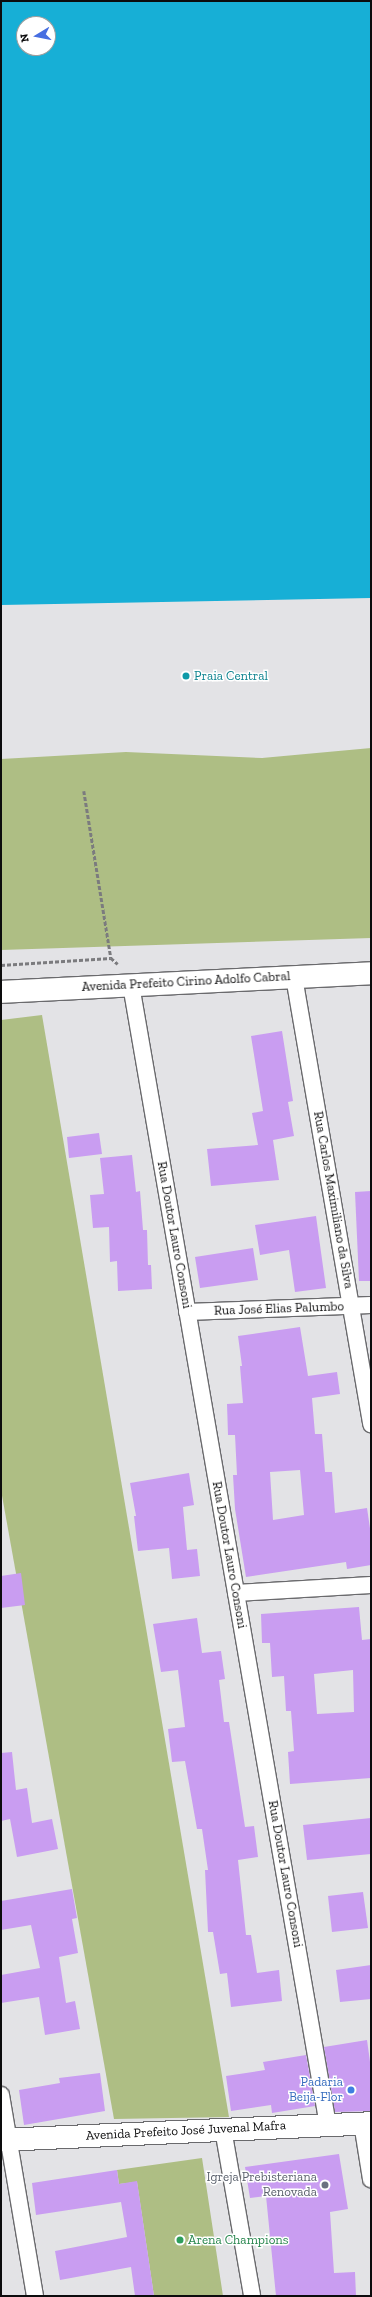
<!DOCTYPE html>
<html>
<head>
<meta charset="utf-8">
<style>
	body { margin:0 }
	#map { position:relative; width:372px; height:2297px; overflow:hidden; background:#e3e3e6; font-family:"Zilla Slab",serif }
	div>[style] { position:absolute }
	.green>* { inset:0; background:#aebe84 }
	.water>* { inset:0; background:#17afd6 }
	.building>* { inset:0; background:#c99df1 }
	.path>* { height:2.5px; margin-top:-1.25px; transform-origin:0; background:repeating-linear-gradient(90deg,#7b7b7e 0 4px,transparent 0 6px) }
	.roads { filter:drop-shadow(1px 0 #6a6a6d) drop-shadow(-1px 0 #6a6a6d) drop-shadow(0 1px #6a6a6d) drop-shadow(0 -1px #6a6a6d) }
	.street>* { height:16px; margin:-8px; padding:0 8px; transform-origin:8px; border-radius:8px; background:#fff }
	.secondary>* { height:22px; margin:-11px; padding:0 11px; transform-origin:11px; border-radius:11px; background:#fff }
	.dots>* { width:11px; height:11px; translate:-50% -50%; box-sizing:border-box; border:2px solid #fff; border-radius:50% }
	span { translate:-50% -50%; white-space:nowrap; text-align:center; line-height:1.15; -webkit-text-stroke:3px #fff; paint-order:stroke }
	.culture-label { font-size:13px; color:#0d838f }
	.left { translate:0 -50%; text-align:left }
	.street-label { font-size:13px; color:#0c0c0d }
	.shop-label { font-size:13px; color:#366cbe }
	.right { translate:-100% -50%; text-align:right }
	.worship-label { font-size:13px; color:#5b616d }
	.leisure-label { font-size:13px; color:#27864d }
	.frame { position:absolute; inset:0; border:2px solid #0c0c0d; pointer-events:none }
	.north { position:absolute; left:16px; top:16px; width:40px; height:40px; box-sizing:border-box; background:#fff; border:1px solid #9e9e9e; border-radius:50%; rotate:260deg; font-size:11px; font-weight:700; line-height:16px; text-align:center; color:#0c0c0d }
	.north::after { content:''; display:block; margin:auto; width:14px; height:18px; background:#476ee1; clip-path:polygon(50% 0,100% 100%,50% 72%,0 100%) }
</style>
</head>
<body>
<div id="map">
	<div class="green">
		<div style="clip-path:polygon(371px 748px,371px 938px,1px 950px,1px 759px,126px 752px,262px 758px)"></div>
		<div style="clip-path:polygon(42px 1015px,229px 2117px,114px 2119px,1px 1490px,1px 1020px)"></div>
		<div style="clip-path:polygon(202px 2158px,223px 2296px,154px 2296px,137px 2182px,119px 2184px,117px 2170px)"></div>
	</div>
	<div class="water">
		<div style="clip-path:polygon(evenodd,1px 1px,371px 1px,371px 598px,1px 605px,1px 1px,24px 24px,48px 24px,48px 48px,24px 48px,24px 24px)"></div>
	</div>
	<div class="building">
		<div style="clip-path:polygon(282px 1031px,293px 1101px,288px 1102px,294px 1136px,273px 1140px,279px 1180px,211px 1186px,207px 1149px,258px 1145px,252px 1113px,263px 1111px,251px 1036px)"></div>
		<div style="clip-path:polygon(99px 1133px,102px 1154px,69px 1158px,67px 1137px)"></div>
		<div style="clip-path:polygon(132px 1155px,136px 1192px,140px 1191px,143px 1230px,147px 1230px,148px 1265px,151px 1265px,152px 1289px,118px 1291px,117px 1261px,110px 1262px,109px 1227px,93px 1228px,90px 1195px,104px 1194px,100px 1158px)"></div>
		<div style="clip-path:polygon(371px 1191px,371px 1281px,359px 1281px,355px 1192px)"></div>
		<div style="clip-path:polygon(316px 1216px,326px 1288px,295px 1292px,289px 1250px,260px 1255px,255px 1225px)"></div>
		<div style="clip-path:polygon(253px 1248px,258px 1280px,200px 1288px,195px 1257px)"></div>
		<div style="clip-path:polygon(evenodd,300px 1327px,308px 1376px,337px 1372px,340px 1394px,312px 1398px,315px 1434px,322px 1434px,325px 1472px,332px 1472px,335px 1513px,367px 1508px,371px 1535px,371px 1565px,347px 1569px,346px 1562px,246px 1577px,235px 1509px,233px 1475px,237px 1475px,235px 1435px,228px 1435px,227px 1404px,243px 1403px,240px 1366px,242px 1366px,238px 1336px,300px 1327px,300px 1470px,304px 1515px,273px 1520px,270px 1472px,300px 1470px)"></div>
		<div style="clip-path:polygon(189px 1473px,194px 1505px,183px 1507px,187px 1550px,197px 1549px,200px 1576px,172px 1579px,169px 1548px,138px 1551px,134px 1516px,136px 1516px,130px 1483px)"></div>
		<div style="clip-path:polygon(21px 1573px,25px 1605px,1px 1608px,1px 1576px)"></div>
		<div style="clip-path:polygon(evenodd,359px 1607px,362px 1640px,371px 1639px,371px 1778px,290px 1784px,288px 1752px,294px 1751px,291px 1711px,286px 1711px,284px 1676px,272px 1677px,270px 1643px,262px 1643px,261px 1614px,359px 1607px,353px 1670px,354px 1712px,317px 1714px,314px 1674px,353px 1670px)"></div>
		<div style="clip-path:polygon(197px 1618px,202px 1653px,221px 1651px,225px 1679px,219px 1680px,224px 1722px,229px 1722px,245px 1827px,254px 1826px,258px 1857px,238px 1860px,246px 1935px,251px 1935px,257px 1973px,279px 1970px,282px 2001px,231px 2007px,227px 1973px,220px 1974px,213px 1932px,208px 1932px,205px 1870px,208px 1870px,202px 1829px,197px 1829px,185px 1761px,172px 1762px,168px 1729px,185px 1727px,178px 1670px,161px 1672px,153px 1624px)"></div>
		<div style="clip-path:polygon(12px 1752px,16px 1790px,27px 1788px,32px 1823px,52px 1819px,58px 1849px,17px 1857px,10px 1819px,1px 1821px,1px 1753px)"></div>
		<div style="clip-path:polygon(371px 1818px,371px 1854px,307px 1860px,303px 1825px)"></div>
		<div style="clip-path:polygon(72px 1889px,77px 1918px,72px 1919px,78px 1953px,59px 1957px,66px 2003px,75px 2001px,80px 2029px,45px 2035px,39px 1997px,1px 2003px,1px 1975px,40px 1968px,31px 1925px,1px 1930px,1px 1901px)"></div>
		<div style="clip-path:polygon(363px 1892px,368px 1928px,332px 1932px,328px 1896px)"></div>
		<div style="clip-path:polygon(371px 1965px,371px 1999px,340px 2002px,336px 1970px)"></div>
		<div style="clip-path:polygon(367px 2040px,371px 2069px,371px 2111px,335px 2112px,324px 2047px)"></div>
		<div style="clip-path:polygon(306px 2055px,315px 2106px,272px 2113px,271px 2105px,231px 2111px,226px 2076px,265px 2070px,263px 2062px)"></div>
		<div style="clip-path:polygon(100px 2073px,105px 2111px,24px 2125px,19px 2090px,60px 2083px,59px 2078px)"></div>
		<div style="clip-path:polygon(339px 2154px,348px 2209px,330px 2212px,334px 2273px,355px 2272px,356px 2296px,276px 2296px,266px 2196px,250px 2198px,245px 2167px)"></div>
		<div style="clip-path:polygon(117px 2170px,119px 2184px,137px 2181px,154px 2296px,135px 2296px,131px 2267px,60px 2280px,55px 2251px,127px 2237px,121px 2202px,36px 2215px,32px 2183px)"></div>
	</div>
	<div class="path">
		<div style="left:84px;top:791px;width:169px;rotate:80.8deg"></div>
		<div style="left:1px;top:965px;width:110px;rotate:-3.6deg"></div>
		<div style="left:111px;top:958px;width:9px;rotate:41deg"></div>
	</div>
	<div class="roads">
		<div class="street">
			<div style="left:294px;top:977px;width:454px;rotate:80.2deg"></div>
			<div style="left:131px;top:985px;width:1157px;rotate:80.2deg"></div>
			<div style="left:187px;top:1312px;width:184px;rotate:-2.2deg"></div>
			<div style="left:236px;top:1593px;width:135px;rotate:-3.4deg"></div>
			<div style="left:1px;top:2095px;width:204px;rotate:80.4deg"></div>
			<div style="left:362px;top:2123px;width:57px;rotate:80.9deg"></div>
			<div style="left:223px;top:2129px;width:169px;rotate:80.1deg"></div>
		</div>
		<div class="secondary">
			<div style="left:1px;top:992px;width:370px;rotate:-2.9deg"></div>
			<div style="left:1px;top:2140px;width:370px;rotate:-2.6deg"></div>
		</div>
	</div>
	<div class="dots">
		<div style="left:186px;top:676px;background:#0f9aa8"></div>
		<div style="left:351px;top:2090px;background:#3f7fe0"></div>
		<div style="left:325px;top:2185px;background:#6b7280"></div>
		<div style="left:180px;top:2240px;background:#2e9e5b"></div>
	</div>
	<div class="culture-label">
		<span class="left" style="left:194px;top:676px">Praia Central</span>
	</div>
	<div class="street-label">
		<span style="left:186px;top:982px;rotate:-3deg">Avenida Prefeito Cirino Adolfo Cabral</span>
		<span style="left:333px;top:1200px;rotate:80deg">Rua Carlos Maximiliano da Silva</span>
		<span style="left:174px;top:1235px;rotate:80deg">Rua Doutor Lauro Consoni</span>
		<span style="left:279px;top:1309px;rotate:-2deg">Rua José Elias Palumbo</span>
		<span style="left:229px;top:1555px;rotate:80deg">Rua Doutor Lauro Consoni</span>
		<span style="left:285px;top:1874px;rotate:80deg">Rua Doutor Lauro Consoni</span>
		<span style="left:186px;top:2131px;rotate:-3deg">Avenida Prefeito José Juvenal Mafra</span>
	</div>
	<div class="shop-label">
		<span class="right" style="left:343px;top:2090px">Padaria<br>Beija-Flor</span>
	</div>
	<div class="worship-label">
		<span class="right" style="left:317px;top:2185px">Igreja Prebisteriana<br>Renovada</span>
	</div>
	<div class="leisure-label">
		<span class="left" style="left:188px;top:2240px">Arena Champions</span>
	</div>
	<div class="frame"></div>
	<div class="north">N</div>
</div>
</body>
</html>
